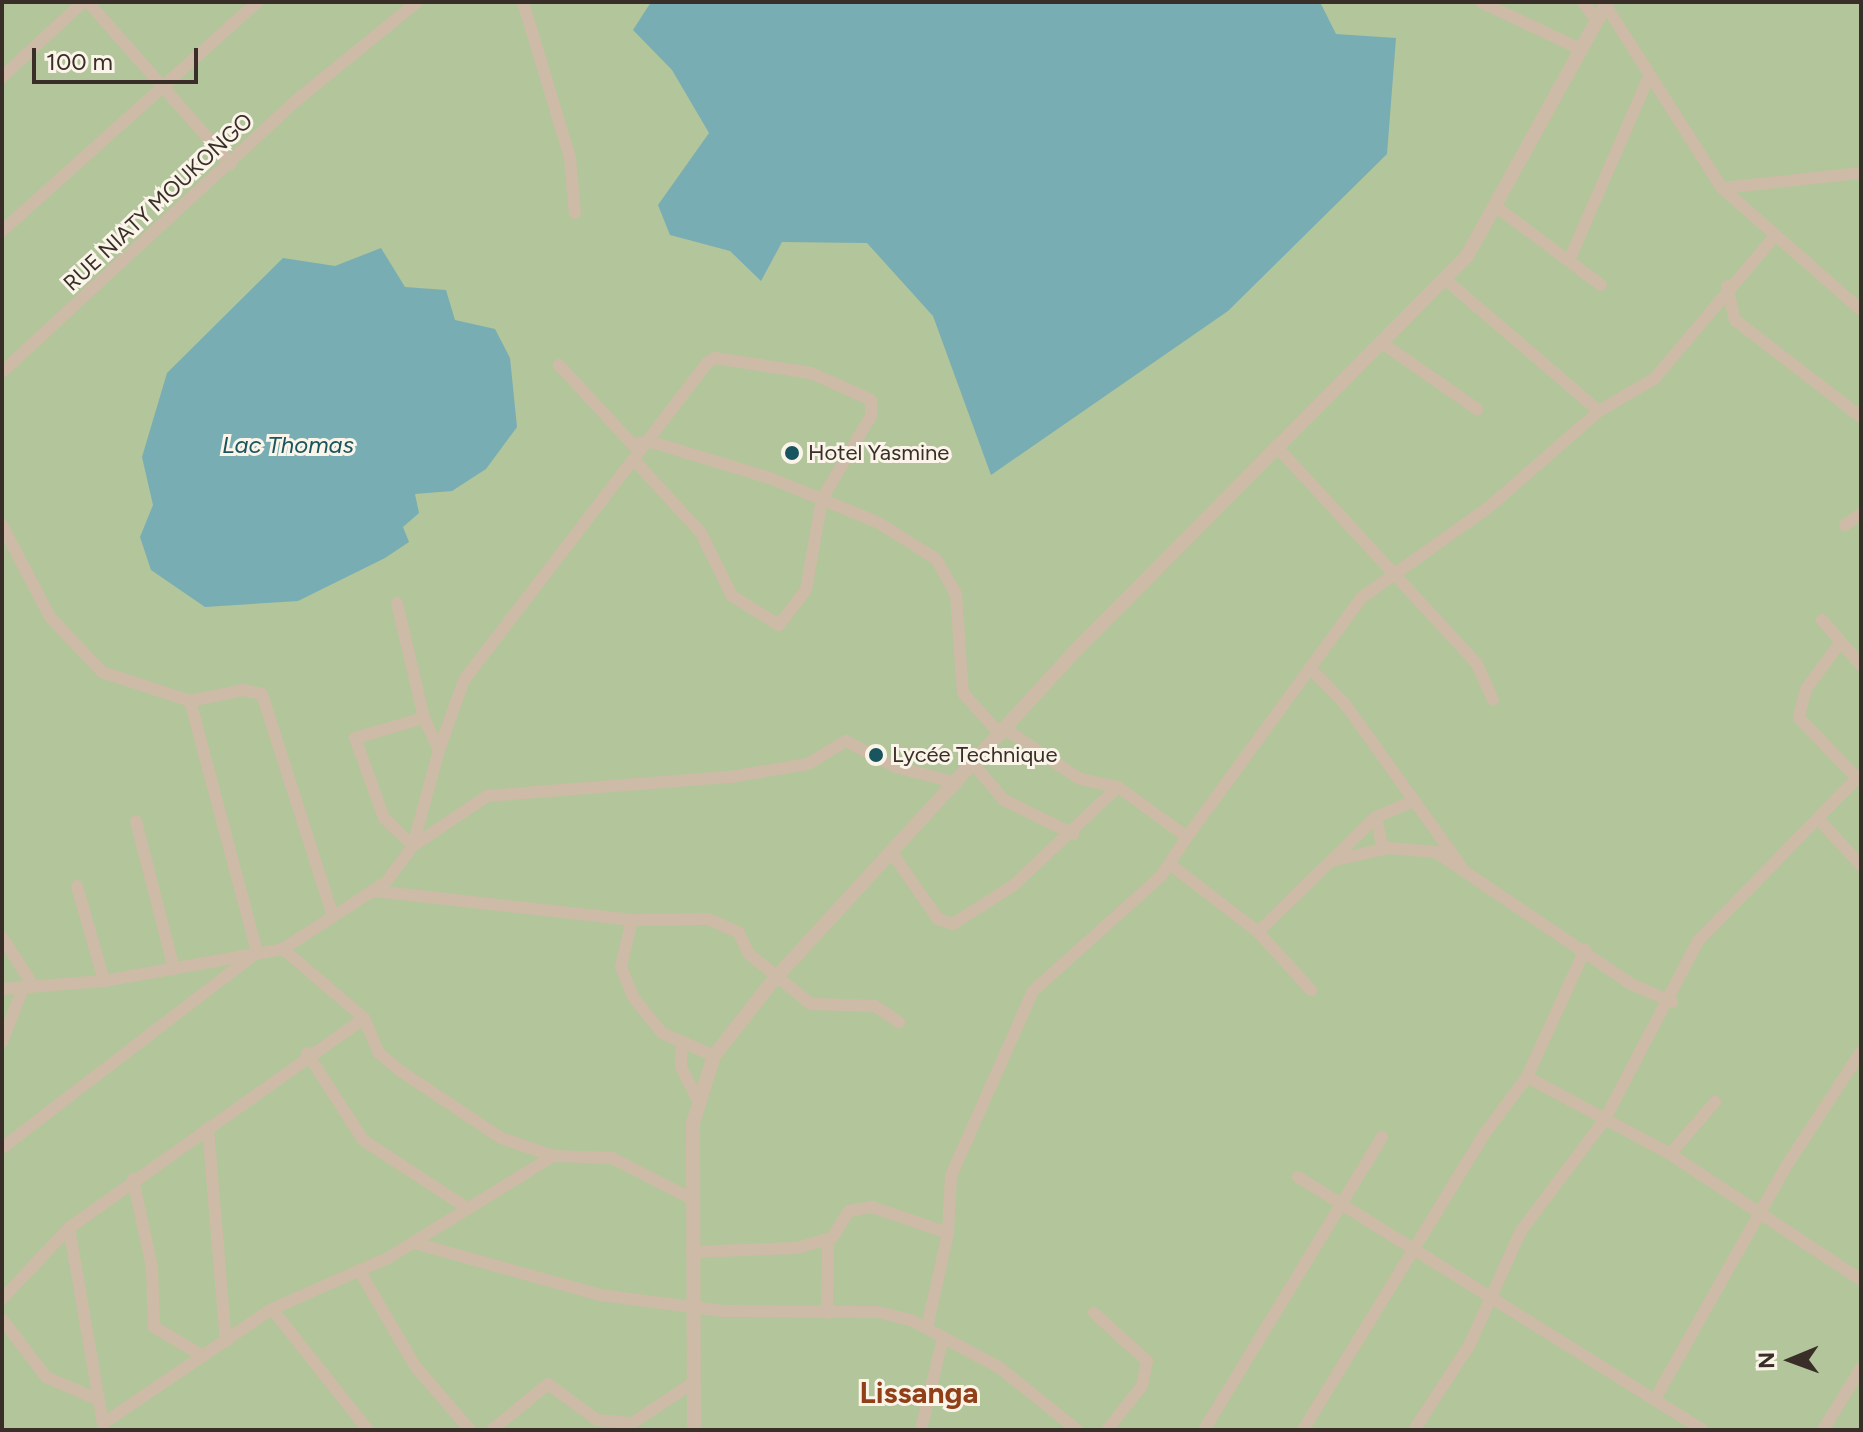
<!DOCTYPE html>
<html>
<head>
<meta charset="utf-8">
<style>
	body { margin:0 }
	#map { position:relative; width:1863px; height:1432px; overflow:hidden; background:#f4ebdc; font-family:Figtree,sans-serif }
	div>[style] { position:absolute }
	.green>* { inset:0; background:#b3c59a }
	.water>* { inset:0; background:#78adb4 }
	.minor>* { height:12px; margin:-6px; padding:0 6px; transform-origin:6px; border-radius:6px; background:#cebba7 }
	.tertiary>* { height:14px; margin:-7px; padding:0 7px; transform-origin:7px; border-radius:7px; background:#cebba7 }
	.dots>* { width:22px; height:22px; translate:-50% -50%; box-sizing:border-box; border:4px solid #fbf4e9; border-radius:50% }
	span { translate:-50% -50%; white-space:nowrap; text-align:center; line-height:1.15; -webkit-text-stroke:6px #fbf4e9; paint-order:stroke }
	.street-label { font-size:22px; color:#392f28 }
	.poi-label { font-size:22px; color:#392f28 }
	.left { translate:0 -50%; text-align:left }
	.water-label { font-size:24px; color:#19555f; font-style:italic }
	.district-label { font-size:30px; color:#903f19; font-weight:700 }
	.frame { position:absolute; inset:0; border:4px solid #392f28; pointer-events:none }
	.north { position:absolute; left:1751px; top:1320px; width:80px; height:80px; -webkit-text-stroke:6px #fbf4e9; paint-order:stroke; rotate:269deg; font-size:22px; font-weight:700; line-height:32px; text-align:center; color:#392f28 }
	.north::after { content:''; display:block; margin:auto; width:28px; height:36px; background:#392f28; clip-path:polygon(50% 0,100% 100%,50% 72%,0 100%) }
	.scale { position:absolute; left:32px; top:48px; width:166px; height:36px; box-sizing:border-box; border:4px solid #392f28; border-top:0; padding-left:10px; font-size:24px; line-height:28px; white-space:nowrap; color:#392f28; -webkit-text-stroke:6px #fbf4e9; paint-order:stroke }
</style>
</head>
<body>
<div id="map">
	<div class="green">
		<div style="clip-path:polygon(2px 2px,1861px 2px,1861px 1430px,2px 1430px)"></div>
	</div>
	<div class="water">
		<div style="clip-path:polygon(651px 2px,1320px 2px,1336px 34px,1396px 38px,1387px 154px,1228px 311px,991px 475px,933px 316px,867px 243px,782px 242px,761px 281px,730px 251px,670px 235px,658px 205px,709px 133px,672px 70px,633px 30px)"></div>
		<div style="clip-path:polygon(381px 248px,405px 287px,446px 290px,455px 320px,495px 329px,510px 358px,517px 427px,486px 469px,452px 491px,415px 494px,419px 513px,403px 527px,409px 542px,385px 558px,298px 601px,205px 607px,151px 570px,140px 537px,153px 505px,142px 457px,167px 373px,283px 258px,335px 266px)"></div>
	</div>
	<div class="minor">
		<div style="left:88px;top:2px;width:216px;rotate:48.6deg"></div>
		<div style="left:523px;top:2px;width:163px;rotate:73.2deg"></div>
		<div style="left:570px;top:158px;width:55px;rotate:84.8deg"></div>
		<div style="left:1481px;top:2px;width:110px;rotate:25.4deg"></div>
		<div style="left:1583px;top:2px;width:24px;rotate:54deg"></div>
		<div style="left:1606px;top:6px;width:216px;rotate:57.5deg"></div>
		<div style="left:1722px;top:188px;width:185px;rotate:41.3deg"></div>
		<div style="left:2px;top:77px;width:110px;rotate:-42.8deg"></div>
		<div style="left:1722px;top:188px;width:140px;rotate:-6.2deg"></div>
		<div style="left:1499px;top:209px;width:127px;rotate:36.7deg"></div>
		<div style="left:2px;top:231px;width:343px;rotate:-41.9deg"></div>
		<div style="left:1571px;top:256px;width:195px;rotate:-66.5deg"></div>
		<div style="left:1446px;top:280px;width:201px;rotate:40.6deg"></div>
		<div style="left:1727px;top:286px;width:35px;rotate:77deg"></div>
		<div style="left:1735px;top:320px;width:159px;rotate:37.6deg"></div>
		<div style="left:1382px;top:343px;width:116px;rotate:34.8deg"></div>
		<div style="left:559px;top:365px;width:109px;rotate:47.2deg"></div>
		<div style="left:633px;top:445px;width:16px;rotate:-15deg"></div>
		<div style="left:648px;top:441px;width:127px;rotate:16.9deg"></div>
		<div style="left:770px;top:478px;width:118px;rotate:22.4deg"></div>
		<div style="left:879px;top:523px;width:67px;rotate:32.3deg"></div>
		<div style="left:936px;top:559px;width:40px;rotate:60.3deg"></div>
		<div style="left:956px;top:594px;width:99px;rotate:86deg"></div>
		<div style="left:963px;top:693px;width:54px;rotate:48deg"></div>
		<div style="left:2px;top:372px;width:395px;rotate:-42.7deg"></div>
		<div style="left:292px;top:104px;width:161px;rotate:-39.2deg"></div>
		<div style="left:1276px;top:446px;width:297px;rotate:47.3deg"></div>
		<div style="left:1477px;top:664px;width:39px;rotate:66deg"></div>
		<div style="left:2px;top:525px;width:104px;rotate:62.4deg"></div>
		<div style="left:50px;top:617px;width:76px;rotate:46.6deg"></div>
		<div style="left:102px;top:672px;width:93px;rotate:18.2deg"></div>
		<div style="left:190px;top:701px;width:54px;rotate:-11.7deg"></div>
		<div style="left:243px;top:690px;width:19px;rotate:12deg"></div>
		<div style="left:262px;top:694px;width:234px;rotate:72.3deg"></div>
		<div style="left:1845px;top:525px;width:19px;rotate:-35deg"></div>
		<div style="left:397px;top:603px;width:118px;rotate:76.8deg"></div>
		<div style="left:424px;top:718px;width:35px;rotate:65deg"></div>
		<div style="left:439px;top:750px;width:99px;rotate:105.2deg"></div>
		<div style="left:1822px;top:620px;width:60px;rotate:49.1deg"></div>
		<div style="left:1840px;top:643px;width:57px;rotate:126.5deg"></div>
		<div style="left:1806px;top:689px;width:30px;rotate:104deg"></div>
		<div style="left:1799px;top:718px;width:83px;rotate:46deg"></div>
		<div style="left:1310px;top:668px;width:50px;rotate:45.8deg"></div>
		<div style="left:1345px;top:704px;width:199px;rotate:54.4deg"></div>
		<div style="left:1005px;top:729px;width:90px;rotate:33.7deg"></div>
		<div style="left:1080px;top:779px;width:39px;rotate:12deg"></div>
		<div style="left:1118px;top:787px;width:85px;rotate:35.9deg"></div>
		<div style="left:1187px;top:837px;width:296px;rotate:-53.9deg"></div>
		<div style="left:1361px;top:598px;width:157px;rotate:-35.4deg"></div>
		<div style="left:1489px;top:507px;width:146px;rotate:-41.1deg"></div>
		<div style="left:1599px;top:411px;width:64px;rotate:-30.2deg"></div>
		<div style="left:1654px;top:379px;width:186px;rotate:-49.8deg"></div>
		<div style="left:439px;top:750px;width:74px;rotate:-70.3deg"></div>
		<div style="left:464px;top:680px;width:399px;rotate:-52.5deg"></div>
		<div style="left:707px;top:363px;width:9px;rotate:-32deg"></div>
		<div style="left:715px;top:358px;width:97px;rotate:8.9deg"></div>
		<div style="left:811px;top:373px;width:66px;rotate:24.2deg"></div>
		<div style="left:871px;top:400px;width:16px;rotate:90deg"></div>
		<div style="left:871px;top:416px;width:96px;rotate:120.6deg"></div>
		<div style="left:822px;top:499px;width:92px;rotate:100deg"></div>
		<div style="left:806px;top:590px;width:44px;rotate:127.6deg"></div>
		<div style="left:779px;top:625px;width:55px;rotate:-148.3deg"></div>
		<div style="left:732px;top:596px;width:70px;rotate:-116.2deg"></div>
		<div style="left:701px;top:533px;width:98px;rotate:-132.5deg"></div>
		<div style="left:974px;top:765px;width:46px;rotate:49.4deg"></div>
		<div style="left:1004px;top:800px;width:77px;rotate:26.2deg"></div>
		<div style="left:1376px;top:817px;width:33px;rotate:78deg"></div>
		<div style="left:1819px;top:820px;width:62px;rotate:47deg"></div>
		<div style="left:136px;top:821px;width:153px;rotate:75.6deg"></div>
		<div style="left:413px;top:846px;width:89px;rotate:-34deg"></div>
		<div style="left:487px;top:796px;width:245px;rotate:-4.5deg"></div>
		<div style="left:731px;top:777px;width:78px;rotate:-9.6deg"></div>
		<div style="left:808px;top:764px;width:44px;rotate:-31.2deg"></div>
		<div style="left:846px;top:741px;width:56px;rotate:27.5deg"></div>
		<div style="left:896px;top:767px;width:63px;rotate:14.7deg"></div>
		<div style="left:894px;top:856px;width:77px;rotate:55.1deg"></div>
		<div style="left:938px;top:919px;width:16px;rotate:18deg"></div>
		<div style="left:953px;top:924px;width:72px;rotate:-32.6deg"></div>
		<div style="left:1014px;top:885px;width:143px;rotate:-43.3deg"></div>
		<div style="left:1331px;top:861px;width:58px;rotate:-12.8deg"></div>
		<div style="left:1388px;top:848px;width:48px;rotate:4.8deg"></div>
		<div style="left:1436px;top:852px;width:235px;rotate:34.1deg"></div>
		<div style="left:1631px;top:984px;width:45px;rotate:23.7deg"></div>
		<div style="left:1171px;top:865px;width:110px;rotate:37.6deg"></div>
		<div style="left:1258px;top:932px;width:79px;rotate:47.6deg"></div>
		<div style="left:77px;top:886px;width:99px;rotate:74.1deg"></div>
		<div style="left:374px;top:891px;width:260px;rotate:6.4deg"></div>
		<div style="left:632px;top:920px;width:76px;rotate:-0.8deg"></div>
		<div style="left:708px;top:919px;width:34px;rotate:24deg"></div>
		<div style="left:739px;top:933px;width:23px;rotate:65deg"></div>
		<div style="left:749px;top:954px;width:80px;rotate:38.9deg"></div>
		<div style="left:811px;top:1004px;width:64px;rotate:1.8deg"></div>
		<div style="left:875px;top:1006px;width:29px;rotate:34deg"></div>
		<div style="left:632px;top:920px;width:48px;rotate:103.2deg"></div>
		<div style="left:621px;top:967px;width:32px;rotate:68deg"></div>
		<div style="left:633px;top:997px;width:46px;rotate:51.1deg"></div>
		<div style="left:662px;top:1033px;width:57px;rotate:23.9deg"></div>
		<div style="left:1258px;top:932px;width:165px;rotate:-44.3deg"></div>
		<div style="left:1376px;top:817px;width:38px;rotate:-23deg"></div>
		<div style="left:2px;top:937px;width:59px;rotate:57.4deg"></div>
		<div style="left:283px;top:949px;width:123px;rotate:-33deg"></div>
		<div style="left:386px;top:882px;width:45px;rotate:-53.1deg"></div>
		<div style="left:413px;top:846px;width:40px;rotate:-136deg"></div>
		<div style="left:384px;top:818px;width:85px;rotate:-109.9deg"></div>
		<div style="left:355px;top:738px;width:72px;rotate:-16.2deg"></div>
		<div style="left:2px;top:989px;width:102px;rotate:-4.5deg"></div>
		<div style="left:104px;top:981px;width:182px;rotate:-10.1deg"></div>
		<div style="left:283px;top:949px;width:106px;rotate:40.4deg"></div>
		<div style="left:364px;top:1018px;width:38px;rotate:67deg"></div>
		<div style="left:379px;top:1053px;width:26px;rotate:40deg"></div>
		<div style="left:399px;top:1070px;width:123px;rotate:33.7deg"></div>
		<div style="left:501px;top:1138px;width:55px;rotate:19.1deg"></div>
		<div style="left:553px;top:1156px;width:59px;rotate:1.9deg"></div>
		<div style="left:612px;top:1158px;width:90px;rotate:27.1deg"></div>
		<div style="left:2px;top:1042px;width:58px;rotate:-68.7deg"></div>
		<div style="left:682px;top:1045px;width:22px;rotate:93deg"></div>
		<div style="left:681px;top:1067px;width:33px;rotate:63deg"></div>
		<div style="left:307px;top:1053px;width:103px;rotate:57.2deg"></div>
		<div style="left:363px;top:1140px;width:121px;rotate:33.2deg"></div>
		<div style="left:1527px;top:1077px;width:162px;rotate:28.3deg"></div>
		<div style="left:1670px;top:1154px;width:229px;rotate:33.4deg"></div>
		<div style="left:208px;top:1128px;width:214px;rotate:85.2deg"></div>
		<div style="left:2px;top:1148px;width:322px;rotate:-37.5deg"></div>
		<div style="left:257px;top:952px;width:260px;rotate:-104.9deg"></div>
		<div style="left:1670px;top:1154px;width:69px;rotate:-49.1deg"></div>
		<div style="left:1298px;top:1177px;width:478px;rotate:32deg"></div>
		<div style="left:133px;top:1179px;width:90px;rotate:77.8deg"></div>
		<div style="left:152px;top:1267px;width:60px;rotate:88.1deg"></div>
		<div style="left:154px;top:1327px;width:57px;rotate:30.6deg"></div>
		<div style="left:414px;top:1243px;width:193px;rotate:15.6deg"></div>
		<div style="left:600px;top:1295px;width:124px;rotate:7.4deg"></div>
		<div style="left:723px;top:1311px;width:155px;rotate:0.4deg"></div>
		<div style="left:878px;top:1312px;width:34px;rotate:14deg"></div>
		<div style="left:911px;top:1320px;width:101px;rotate:28.3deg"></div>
		<div style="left:1000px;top:1368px;width:99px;rotate:38.8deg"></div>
		<div style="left:692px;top:1252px;width:105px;rotate:-2.2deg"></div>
		<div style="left:797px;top:1248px;width:36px;rotate:-16deg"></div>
		<div style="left:832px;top:1238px;width:32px;rotate:-58deg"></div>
		<div style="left:849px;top:1211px;width:23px;rotate:-10deg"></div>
		<div style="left:872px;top:1207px;width:80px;rotate:18.9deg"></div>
		<div style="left:359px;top:1270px;width:111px;rotate:59.7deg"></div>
		<div style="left:415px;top:1366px;width:84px;rotate:49.3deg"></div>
		<div style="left:2px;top:1299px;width:98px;rotate:-46.7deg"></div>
		<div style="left:272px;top:1309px;width:154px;rotate:51.6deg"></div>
		<div style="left:827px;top:1313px;width:74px;rotate:-89.2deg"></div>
		<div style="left:1094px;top:1313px;width:72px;rotate:42.2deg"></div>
		<div style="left:1147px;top:1361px;width:25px;rotate:101deg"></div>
		<div style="left:1142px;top:1386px;width:56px;rotate:128.5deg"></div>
		<div style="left:2px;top:1319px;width:73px;rotate:52.8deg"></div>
		<div style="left:46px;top:1377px;width:52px;rotate:23.6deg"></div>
		<div style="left:927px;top:1328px;width:97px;rotate:-77.5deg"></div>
		<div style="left:948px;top:1233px;width:57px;rotate:-87deg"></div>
		<div style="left:951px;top:1176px;width:202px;rotate:-66.1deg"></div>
		<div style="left:1033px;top:991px;width:172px;rotate:-41.9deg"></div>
		<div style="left:1161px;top:876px;width:47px;rotate:-56.3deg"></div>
		<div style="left:1655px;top:1399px;width:265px;rotate:-60.6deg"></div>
		<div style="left:1785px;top:1168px;width:139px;rotate:-56.8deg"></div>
		<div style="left:104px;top:1423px;width:203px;rotate:-34.2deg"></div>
		<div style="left:272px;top:1309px;width:127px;rotate:-23.7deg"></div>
		<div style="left:388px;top:1258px;width:194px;rotate:-31.7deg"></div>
		<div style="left:628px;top:1426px;width:79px;rotate:-33.7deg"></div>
		<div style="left:104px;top:1430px;width:205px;rotate:-99.8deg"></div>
		<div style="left:69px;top:1228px;width:362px;rotate:-35.4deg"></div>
		<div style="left:492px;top:1430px;width:72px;rotate:-39.4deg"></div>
		<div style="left:548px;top:1384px;width:61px;rotate:36.3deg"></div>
		<div style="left:597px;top:1420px;width:36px;rotate:5deg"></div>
		<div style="left:921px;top:1430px;width:90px;rotate:-76.6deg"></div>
		<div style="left:1204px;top:1430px;width:343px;rotate:-58.7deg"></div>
		<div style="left:1303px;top:1430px;width:345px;rotate:-58.5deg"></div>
		<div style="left:1483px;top:1136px;width:74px;rotate:-53.3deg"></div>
		<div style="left:1527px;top:1077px;width:140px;rotate:-65.5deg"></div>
		<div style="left:1414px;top:1430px;width:100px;rotate:-56.8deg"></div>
		<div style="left:1469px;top:1346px;width:126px;rotate:-65.7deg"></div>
		<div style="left:1521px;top:1231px;width:140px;rotate:-53.1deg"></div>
		<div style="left:1605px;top:1119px;width:201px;rotate:-62.4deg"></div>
		<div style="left:1698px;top:941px;width:233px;rotate:-45.7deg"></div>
		<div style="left:1823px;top:1430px;width:73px;rotate:-58.5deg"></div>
	</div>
	<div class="tertiary">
		<div style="left:694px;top:1430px;width:307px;rotate:-90.2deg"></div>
		<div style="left:693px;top:1123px;width:70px;rotate:-72.6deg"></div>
		<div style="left:714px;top:1056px;width:93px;rotate:-52deg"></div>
		<div style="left:771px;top:983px;width:463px;rotate:-47.5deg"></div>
		<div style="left:1084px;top:642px;width:544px;rotate:-45.22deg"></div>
		<div style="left:1467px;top:256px;width:290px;rotate:-61.1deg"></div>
	</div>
	<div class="dots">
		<div style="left:792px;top:453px;background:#19555f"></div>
		<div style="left:876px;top:755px;background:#19555f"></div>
	</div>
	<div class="street-label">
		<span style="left:158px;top:202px;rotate:-43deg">RUE NIATY MOUKONGO</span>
	</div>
	<div class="poi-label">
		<span class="left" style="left:808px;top:453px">Hotel Yasmine</span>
		<span class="left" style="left:892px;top:755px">Lycée Technique</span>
	</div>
	<div class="water-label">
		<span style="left:288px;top:445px">Lac Thomas</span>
	</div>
	<div class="district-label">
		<span style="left:919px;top:1393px">Lissanga</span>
	</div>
	<div class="frame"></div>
	<div class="north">N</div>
	<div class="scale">100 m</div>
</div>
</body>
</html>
